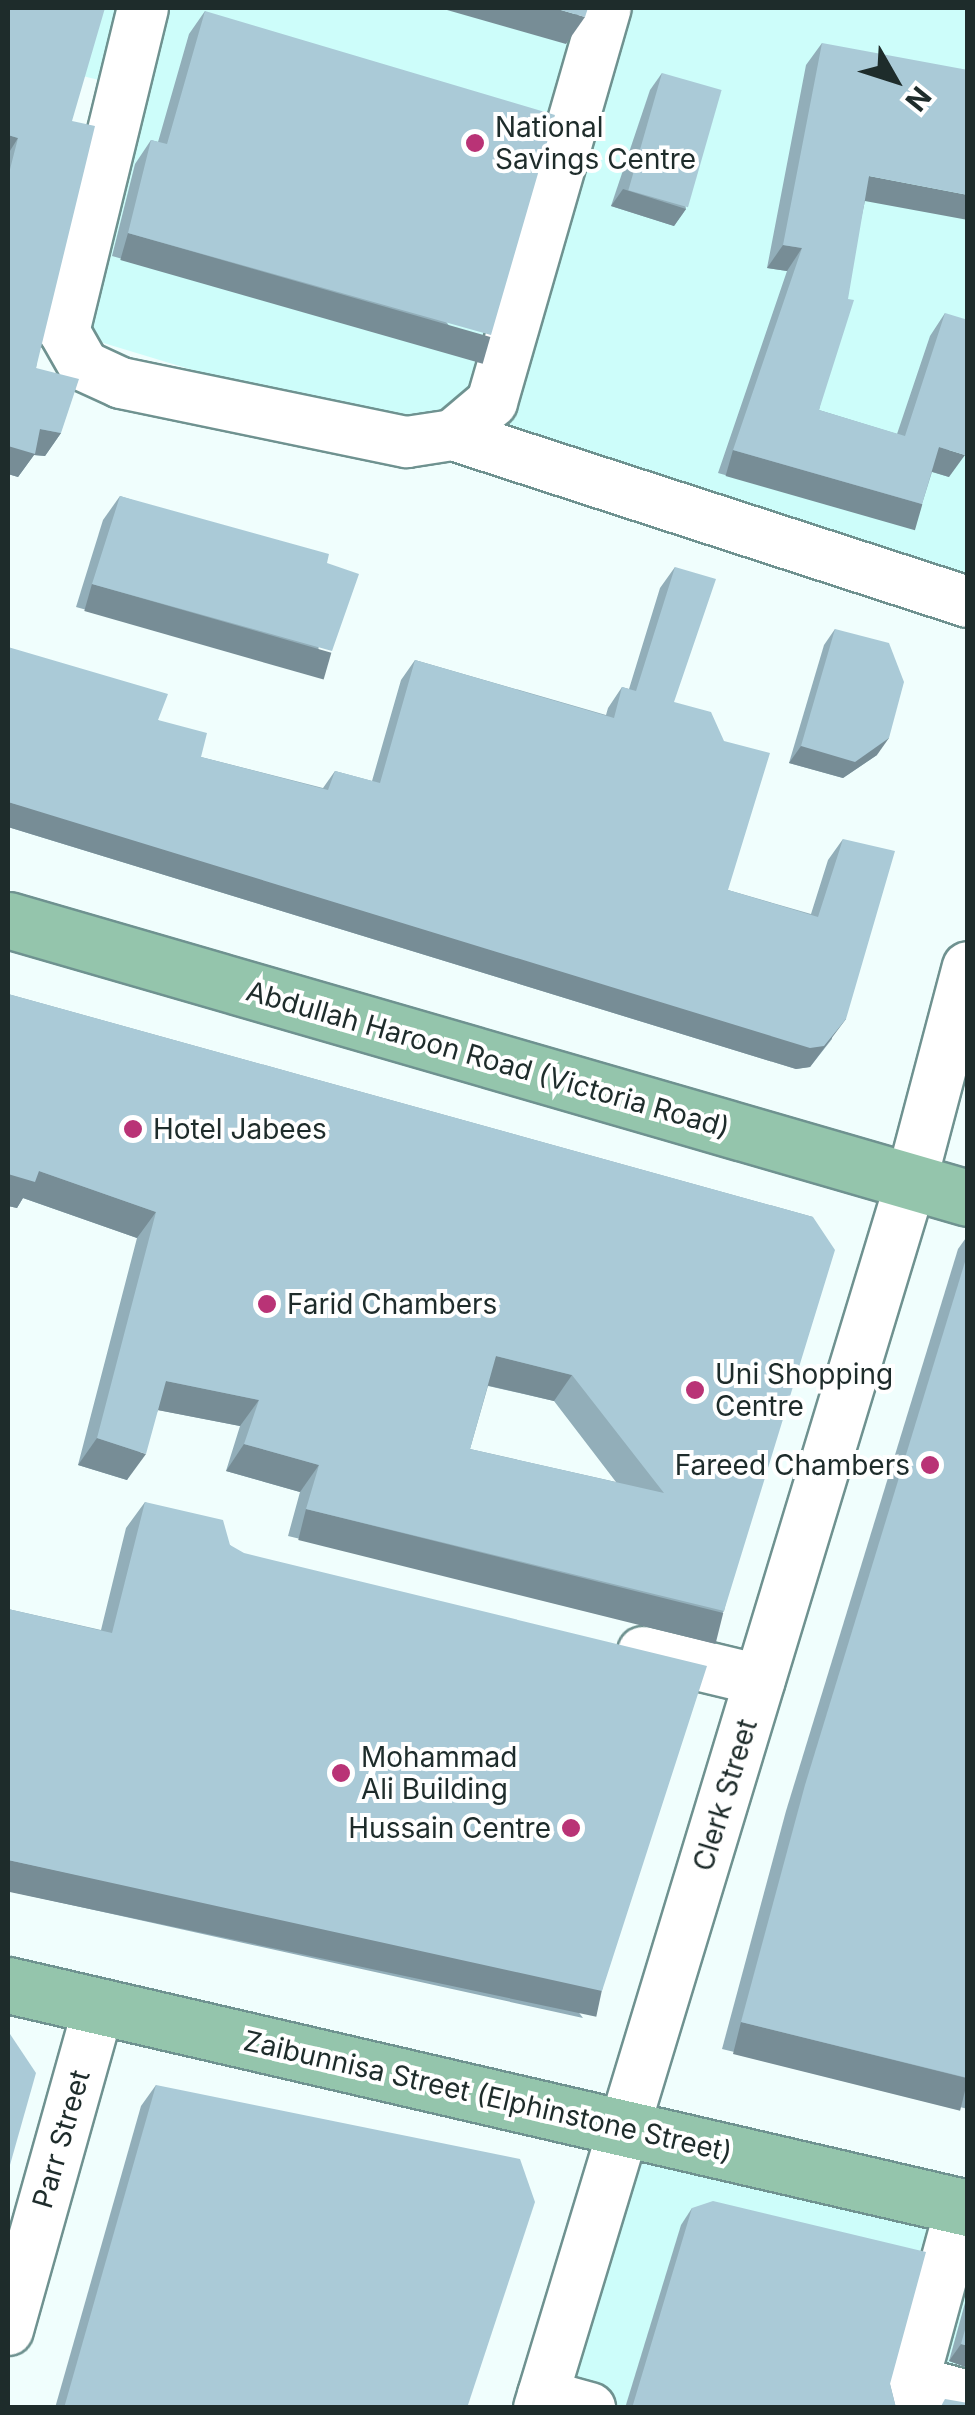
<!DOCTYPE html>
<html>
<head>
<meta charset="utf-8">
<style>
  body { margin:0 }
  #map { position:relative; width:975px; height:2415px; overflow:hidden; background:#f0fefd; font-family:Inter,sans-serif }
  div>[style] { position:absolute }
  .built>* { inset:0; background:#cdfdfa }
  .roads { filter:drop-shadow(2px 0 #6f9290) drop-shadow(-2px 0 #6f9290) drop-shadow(0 2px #6f9290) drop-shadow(0 -2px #6f9290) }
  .minor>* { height:50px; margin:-25px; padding:0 25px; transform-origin:25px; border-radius:25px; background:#fff }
  .major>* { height:55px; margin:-27.5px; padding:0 27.5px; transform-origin:27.5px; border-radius:27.5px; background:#94c5ac }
  .wall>* { inset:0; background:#92aeb9 }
  .shaded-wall>* { inset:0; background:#778d96; transform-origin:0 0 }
  .building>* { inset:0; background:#aacad7; transform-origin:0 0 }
  .dots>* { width:28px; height:28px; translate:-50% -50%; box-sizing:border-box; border:5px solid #fff; border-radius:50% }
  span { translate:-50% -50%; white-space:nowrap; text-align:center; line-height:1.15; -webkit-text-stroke:8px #fff; paint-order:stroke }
  .poi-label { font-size:28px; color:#1e2c2b }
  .left { translate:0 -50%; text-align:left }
  .right { translate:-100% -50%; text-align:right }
  .street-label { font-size:28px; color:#1e2c2b }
  .frame { position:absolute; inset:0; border:10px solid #1e2c2b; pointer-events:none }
  .north { position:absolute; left:845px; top:30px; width:100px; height:100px; -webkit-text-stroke:8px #fff; paint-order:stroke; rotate:129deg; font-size:28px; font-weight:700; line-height:40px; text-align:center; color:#1e2c2b }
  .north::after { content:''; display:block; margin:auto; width:35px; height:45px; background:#1e2c2b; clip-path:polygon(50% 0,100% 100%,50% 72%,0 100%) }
</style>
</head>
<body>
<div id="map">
  <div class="built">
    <div style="clip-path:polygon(8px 8px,967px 8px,967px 605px,64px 331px,124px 86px,8px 58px)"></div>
    <div style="clip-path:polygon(624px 2128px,967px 2232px,967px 2407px,539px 2408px)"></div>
  </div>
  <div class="roads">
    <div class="minor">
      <div style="left:143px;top:8px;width:333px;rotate:103.7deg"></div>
      <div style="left:64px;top:331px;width:40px;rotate:60.3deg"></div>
      <div style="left:84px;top:366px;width:41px;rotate:24.7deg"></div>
      <div style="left:121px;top:383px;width:292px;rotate:11.7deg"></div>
      <div style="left:407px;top:442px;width:47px;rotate:-8.7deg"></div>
      <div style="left:453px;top:435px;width:541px;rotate:17.97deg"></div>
      <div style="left:453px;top:435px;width:51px;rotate:-40.2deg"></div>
      <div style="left:492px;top:402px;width:410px;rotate:-73.9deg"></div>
      <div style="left:643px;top:1652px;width:120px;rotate:13.5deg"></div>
      <div style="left:8px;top:2330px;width:337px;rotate:-74.3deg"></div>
      <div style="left:913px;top:2381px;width:57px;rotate:15.3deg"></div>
      <div style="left:543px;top:2395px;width:49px;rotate:15.5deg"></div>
      <div style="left:539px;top:2408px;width:1281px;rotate:-73.12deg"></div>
      <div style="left:911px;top:1182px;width:222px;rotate:-75.2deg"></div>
      <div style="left:906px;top:2408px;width:208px;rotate:-74.7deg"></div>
    </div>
    <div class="major">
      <div style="left:8px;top:920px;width:999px;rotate:16.15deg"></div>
      <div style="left:8px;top:1985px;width:986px;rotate:13.08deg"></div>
    </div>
  </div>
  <div class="wall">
    <div style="clip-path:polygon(8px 8px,72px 121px,36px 368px,61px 433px,45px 456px,34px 455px,18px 477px,8px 474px)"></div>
    <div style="clip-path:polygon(205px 11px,475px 359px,112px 256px,135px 164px,151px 140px,158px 142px,189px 34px)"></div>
    <div style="clip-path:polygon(822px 43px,865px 201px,819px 410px,897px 434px,930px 336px,945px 313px,949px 477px,932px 472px,922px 504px,907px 526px,718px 473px,787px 271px,767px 268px,806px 65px)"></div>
    <div style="clip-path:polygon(662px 73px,686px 209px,674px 226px,611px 206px,650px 90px)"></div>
    <div style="clip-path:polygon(120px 496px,327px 563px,316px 674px,76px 607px,103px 520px)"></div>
    <div style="clip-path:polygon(675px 567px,674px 702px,728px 890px,811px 914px,828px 860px,843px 839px,832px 1039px,810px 1067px,796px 1069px,8px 827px,8px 647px,158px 720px,201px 757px,323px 788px,335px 771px,372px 781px,401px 680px,415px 660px,606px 715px,608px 708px,622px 687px,629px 689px,660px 588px)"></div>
    <div style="clip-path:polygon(835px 629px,877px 755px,843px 778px,789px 763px,824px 645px)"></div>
    <div style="clip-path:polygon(evenodd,8px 994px,813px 1217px,724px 1611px,706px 1637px,288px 1536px,300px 1492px,226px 1471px,240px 1426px,158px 1410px,127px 1480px,78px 1465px,137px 1238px,23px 1198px,17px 1208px,8px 1206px,8px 994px,488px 1386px,554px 1401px,616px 1482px,470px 1449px,488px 1386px)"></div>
    <div style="clip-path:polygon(968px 1235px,968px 2109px,722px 2049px,786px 1811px,958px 1249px)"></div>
    <div style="clip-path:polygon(145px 1502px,230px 1545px,583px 2018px,8px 1891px,8px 1609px,101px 1630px,126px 1528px)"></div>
    <div style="clip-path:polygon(156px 2085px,467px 2408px,55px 2408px,141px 2106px)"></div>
    <div style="clip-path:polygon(692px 2208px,890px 2384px,896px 2408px,625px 2408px,681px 2225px)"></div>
    <div style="clip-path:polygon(968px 2292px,968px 2368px,949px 2361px)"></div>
  </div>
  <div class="shaded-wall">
    <div style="clip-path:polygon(440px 8px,554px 8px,585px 17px,566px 44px)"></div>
    <div style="clip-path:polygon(8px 135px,18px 138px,8px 154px)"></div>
    <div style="clip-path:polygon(869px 176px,968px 195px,968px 220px,854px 199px)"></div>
    <div style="clip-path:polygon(623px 189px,686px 209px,674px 226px,611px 206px)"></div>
    <div style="left:128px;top:233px;width:377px;height:28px;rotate:16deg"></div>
    <div style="clip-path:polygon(783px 245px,802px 248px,787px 271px,767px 268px)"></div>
    <div style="clip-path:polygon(40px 429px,61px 433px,45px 456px,34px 455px,18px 477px,8px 474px,8px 446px)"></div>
    <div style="clip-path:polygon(939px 447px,965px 455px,949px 477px,923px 469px)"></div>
    <div style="left:733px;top:450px;width:197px;height:27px;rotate:16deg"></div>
    <div style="left:92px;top:584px;width:249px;height:28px;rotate:16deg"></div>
    <div style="clip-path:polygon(889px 738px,877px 755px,843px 778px,789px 763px,801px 746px)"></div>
    <div style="clip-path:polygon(8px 802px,846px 1019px,810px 1067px,796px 1069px,8px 827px)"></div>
    <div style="clip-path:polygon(39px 1171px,156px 1212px,137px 1238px,23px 1198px,17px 1208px,8px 1206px,8px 1174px)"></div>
    <div style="clip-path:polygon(496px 1356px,572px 1375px,554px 1401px,477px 1383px)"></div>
    <div style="clip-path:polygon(166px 1381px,259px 1400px,240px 1426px,147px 1408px)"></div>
    <div style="clip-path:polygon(97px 1438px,146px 1454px,127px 1480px,78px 1465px)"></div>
    <div style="clip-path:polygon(244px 1444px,319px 1465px,300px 1492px,226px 1471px)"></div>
    <div style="left:306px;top:1509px;width:430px;height:32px;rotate:14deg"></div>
    <div style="left:8px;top:1860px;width:608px;height:31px;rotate:12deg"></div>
    <div style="left:741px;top:2022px;width:234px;height:33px;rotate:14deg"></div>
    <div style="clip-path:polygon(961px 2344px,968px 2346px,968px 2368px,949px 2361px)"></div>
  </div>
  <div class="building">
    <div style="clip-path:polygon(8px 8px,105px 8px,72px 121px,95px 126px,36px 368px,79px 379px,61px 433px,40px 429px,35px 454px,8px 446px,8px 177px,18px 138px,8px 135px)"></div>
    <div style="clip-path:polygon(554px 8px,588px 8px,585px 17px)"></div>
    <div style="clip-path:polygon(205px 11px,555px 115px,491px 335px,128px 233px,151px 140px,167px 144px)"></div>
    <div style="clip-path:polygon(822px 43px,968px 70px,968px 195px,869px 176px,848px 299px,854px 300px,819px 410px,905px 436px,945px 313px,968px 320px,968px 445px,965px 455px,939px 447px,922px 504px,733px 450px,802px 248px,783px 245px)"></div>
    <div style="left:662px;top:73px;width:62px;height:122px;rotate:16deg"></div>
    <div style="clip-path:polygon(120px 496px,329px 554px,327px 563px,359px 574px,332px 651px,92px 584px)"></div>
    <div style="clip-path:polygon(675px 567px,716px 579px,674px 702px,711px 712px,724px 741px,770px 753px,728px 890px,818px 917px,843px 839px,895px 851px,846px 1019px,824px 1046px,810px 1048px,8px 802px,8px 647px,168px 694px,158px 720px,207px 733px,201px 757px,328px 790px,335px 771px,380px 783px,415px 660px,614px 718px,622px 687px,636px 691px)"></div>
    <div style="clip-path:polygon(835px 629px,889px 643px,904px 682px,889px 738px,855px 762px,801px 746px)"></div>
    <div style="clip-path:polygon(evenodd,8px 994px,813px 1217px,835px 1250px,724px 1611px,306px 1509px,319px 1465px,244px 1444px,259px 1400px,166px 1381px,146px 1454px,97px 1438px,156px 1212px,39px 1171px,35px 1182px,8px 1174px,8px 994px,496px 1356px,572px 1375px,664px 1493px,470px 1449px,496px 1356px)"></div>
    <div style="clip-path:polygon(968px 1252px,968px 2078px,741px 2022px,805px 1785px)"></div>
    <div style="clip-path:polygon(145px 1502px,223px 1520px,230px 1545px,244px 1553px,707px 1666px,602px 1991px,8px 1860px,8px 1609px,112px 1633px)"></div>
    <div style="clip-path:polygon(8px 2031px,36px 2073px,8px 2172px)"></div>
    <div style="clip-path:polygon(156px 2085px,520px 2159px,535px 2202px,467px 2408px,64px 2408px)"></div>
    <div style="clip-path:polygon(713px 2201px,926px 2252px,890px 2384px,896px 2408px,632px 2408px,692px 2208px)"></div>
    <div style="clip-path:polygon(968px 2319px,968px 2346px,961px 2344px)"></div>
    <div style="clip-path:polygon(945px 2399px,968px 2403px,968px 2408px,940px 2408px)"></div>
  </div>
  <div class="dots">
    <div style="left:475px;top:143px;background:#b93376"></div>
    <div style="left:133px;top:1129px;background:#b93376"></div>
    <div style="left:267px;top:1304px;background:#b93376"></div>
    <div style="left:695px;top:1390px;background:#b93376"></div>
    <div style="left:930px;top:1465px;background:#b93376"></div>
    <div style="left:341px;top:1773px;background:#b93376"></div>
    <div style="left:571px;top:1828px;background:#b93376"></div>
  </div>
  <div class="poi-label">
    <span class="left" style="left:495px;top:143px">National<br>Savings Centre</span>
    <span class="left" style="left:153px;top:1129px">Hotel Jabees</span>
    <span class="left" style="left:287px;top:1304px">Farid Chambers</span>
    <span class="left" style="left:715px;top:1390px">Uni Shopping<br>Centre</span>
    <span class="right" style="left:910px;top:1465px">Fareed Chambers</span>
    <span class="left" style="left:361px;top:1773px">Mohammad<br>Ali Building</span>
    <span class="right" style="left:551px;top:1828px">Hussain Centre</span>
  </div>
  <div class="street-label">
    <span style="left:488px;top:1059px;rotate:16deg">Abdullah Haroon Road (Victoria Road)</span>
    <span style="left:725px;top:1795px;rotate:-73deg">Clerk Street</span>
    <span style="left:488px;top:2096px;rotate:13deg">Zaibunnisa Street (Elphinstone Street)</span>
    <span style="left:61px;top:2139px;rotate:-74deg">Parr Street</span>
  </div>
  <div class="frame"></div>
  <div class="north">N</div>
</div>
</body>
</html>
